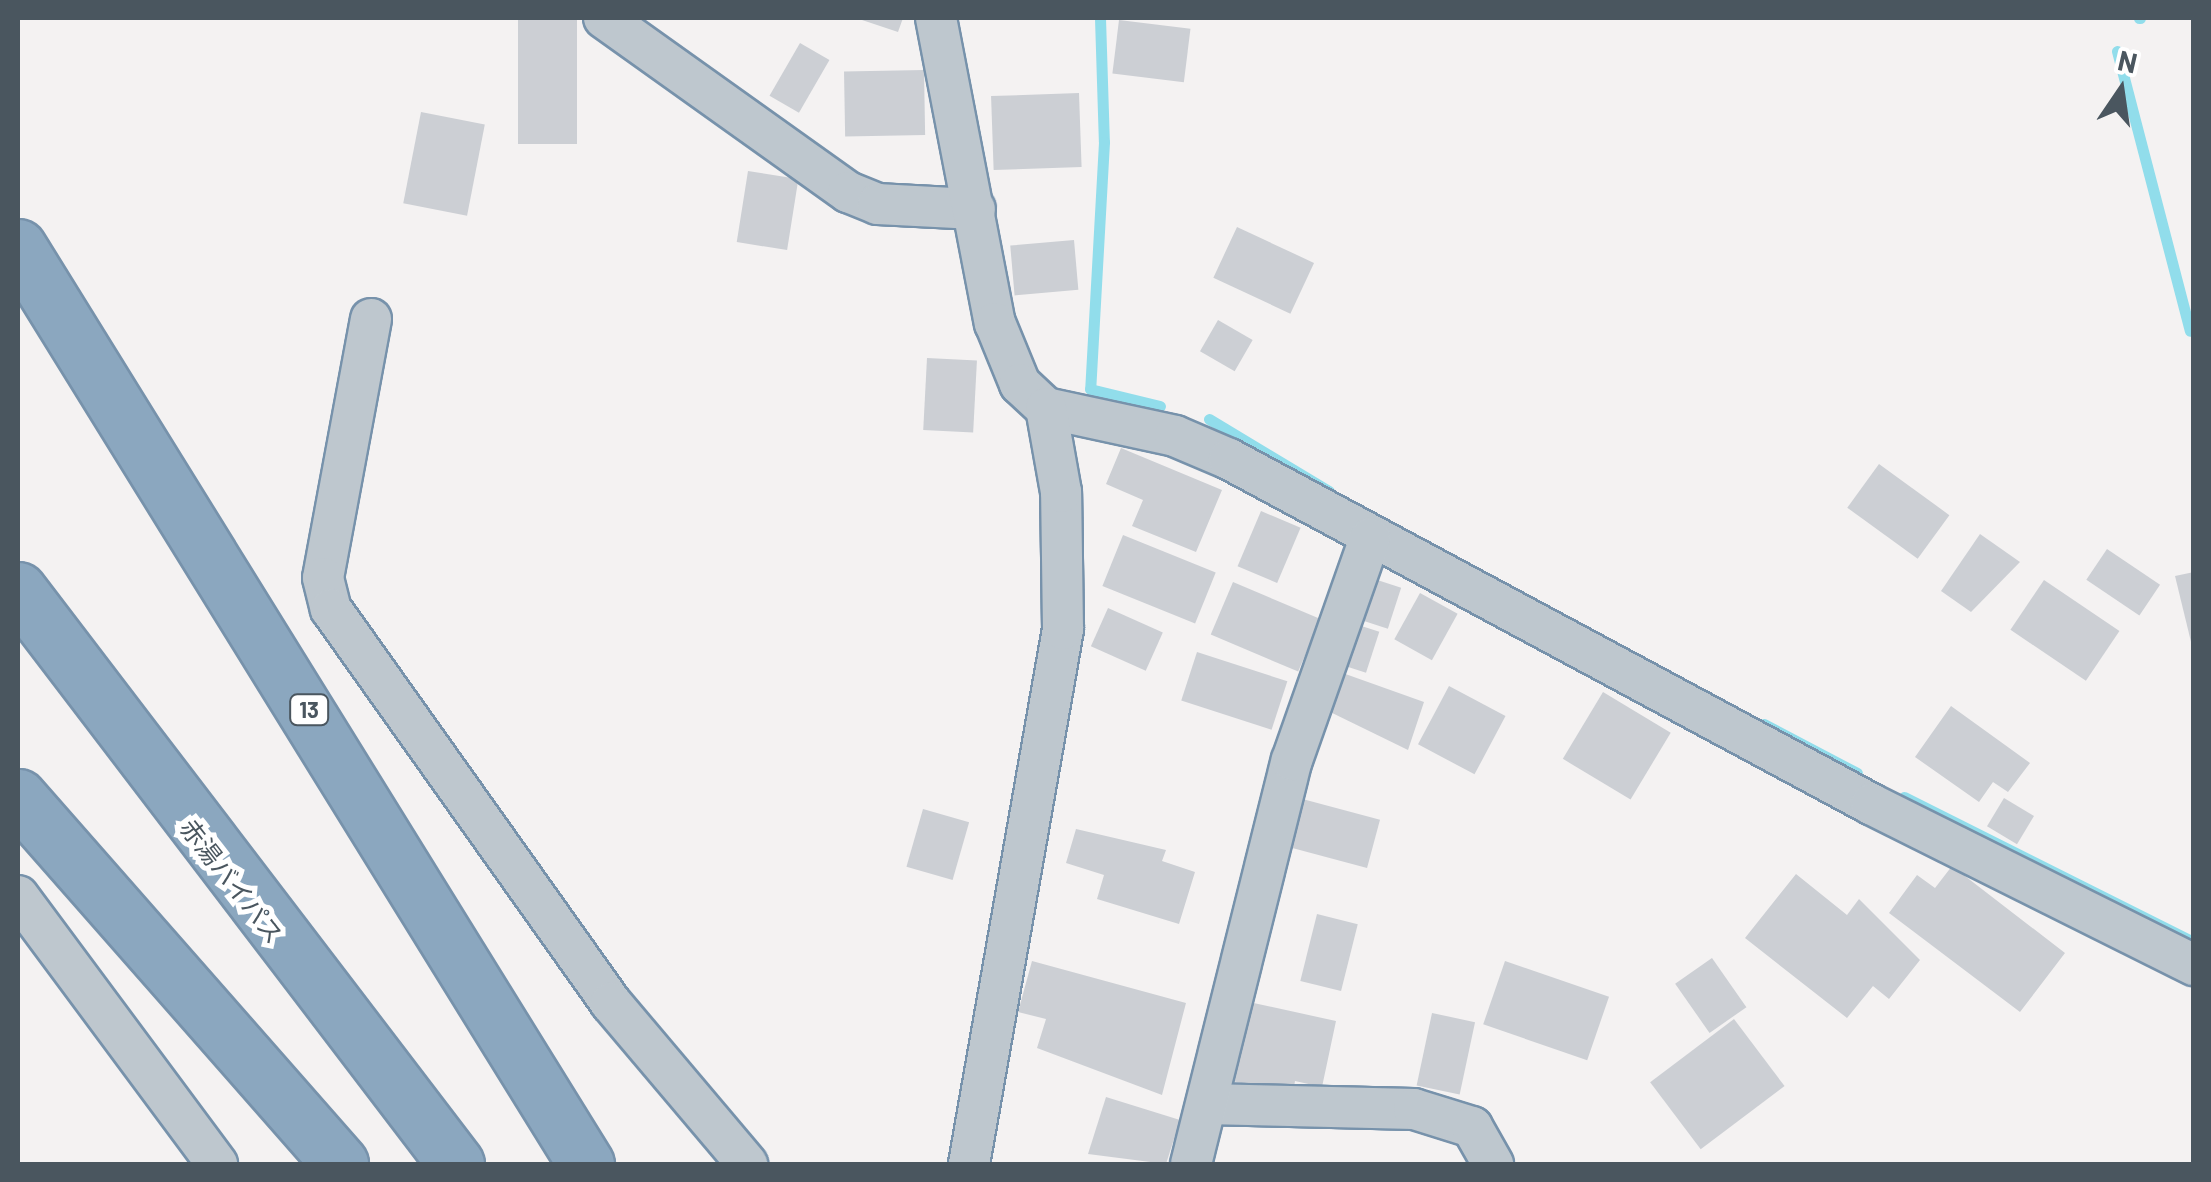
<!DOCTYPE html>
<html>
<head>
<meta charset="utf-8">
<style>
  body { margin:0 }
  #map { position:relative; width:2211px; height:1182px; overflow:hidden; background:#f4f2f2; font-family:Barlow,"Noto Sans JP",sans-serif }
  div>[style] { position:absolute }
  .stream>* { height:11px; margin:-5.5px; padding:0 5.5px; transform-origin:5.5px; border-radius:5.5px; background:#91ddeb }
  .building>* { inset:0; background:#cccfd4; transform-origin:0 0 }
  .roads { filter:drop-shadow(2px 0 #7792ab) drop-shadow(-2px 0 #7792ab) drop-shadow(0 2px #7792ab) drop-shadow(0 -2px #7792ab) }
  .minor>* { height:40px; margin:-20px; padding:0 20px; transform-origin:20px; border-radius:20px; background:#bec7ce }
  .highway>* { height:55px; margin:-27.5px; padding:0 27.5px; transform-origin:27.5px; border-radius:27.5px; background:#8ba7bf }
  span { translate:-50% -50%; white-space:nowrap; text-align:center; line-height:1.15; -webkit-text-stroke:10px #fff; paint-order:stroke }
  .shield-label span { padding:2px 8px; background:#fff; border:2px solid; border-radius:8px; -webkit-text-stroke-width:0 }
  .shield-label { font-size:22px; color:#4a565f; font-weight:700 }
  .street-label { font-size:25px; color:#4a565f }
  .frame { position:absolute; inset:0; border:20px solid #4a565f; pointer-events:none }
  .north { position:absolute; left:2071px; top:40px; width:100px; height:100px; -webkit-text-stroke:8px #fff; paint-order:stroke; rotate:13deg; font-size:28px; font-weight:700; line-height:40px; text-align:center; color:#4a565f }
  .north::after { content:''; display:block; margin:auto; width:35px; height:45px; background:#4a565f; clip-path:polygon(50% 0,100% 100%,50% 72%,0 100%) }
</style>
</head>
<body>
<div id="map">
  <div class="stream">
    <div style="left:1100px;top:18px;width:124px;rotate:88.2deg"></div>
    <div style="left:1104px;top:142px;width:247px;rotate:93.2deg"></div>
    <div style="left:1090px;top:389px;width:72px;rotate:13.7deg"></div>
    <div style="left:2139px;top:18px;width:1px"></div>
    <div style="left:2117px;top:51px;width:289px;rotate:75.4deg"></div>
    <div style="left:1209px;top:419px;width:140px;rotate:31deg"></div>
    <div style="left:1764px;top:724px;width:105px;rotate:27.8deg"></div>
    <div style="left:1904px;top:797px;width:324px;rotate:26.6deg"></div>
  </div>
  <div class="building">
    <div style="left:518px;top:18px;width:59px;height:126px"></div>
    <div style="clip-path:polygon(856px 18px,903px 18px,898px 32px)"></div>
    <div style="left:1119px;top:20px;width:72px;height:54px;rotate:7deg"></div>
    <div style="left:800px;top:43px;width:34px;height:61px;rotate:30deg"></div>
    <div style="left:924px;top:70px;width:65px;height:80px;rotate:89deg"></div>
    <div style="left:1079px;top:93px;width:74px;height:88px;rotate:88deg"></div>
    <div style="left:421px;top:112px;width:65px;height:93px;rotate:11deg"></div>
    <div style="left:748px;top:171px;width:51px;height:72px;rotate:9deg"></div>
    <div style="left:1237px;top:227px;width:85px;height:56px;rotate:25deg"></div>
    <div style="left:1074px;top:240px;width:50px;height:64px;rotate:85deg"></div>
    <div style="left:1218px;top:320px;width:40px;height:36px;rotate:30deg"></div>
    <div style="left:927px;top:358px;width:50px;height:72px;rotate:3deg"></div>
    <div style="clip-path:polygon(1121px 448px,1222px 490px,1196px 552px,1132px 526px,1143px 500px,1106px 484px)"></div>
    <div style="left:1879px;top:464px;width:87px;height:54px;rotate:36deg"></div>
    <div style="left:1261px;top:511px;width:43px;height:60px;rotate:23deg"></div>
    <div style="clip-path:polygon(1980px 534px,2020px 562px,1971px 612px,1941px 591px)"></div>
    <div style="left:1123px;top:535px;width:100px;height:55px;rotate:22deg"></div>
    <div style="left:2107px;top:549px;width:64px;height:37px;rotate:34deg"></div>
    <div style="clip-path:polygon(2194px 572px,2194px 646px,2192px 646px,2175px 576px)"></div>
    <div style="left:1365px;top:576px;width:38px;height:43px;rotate:18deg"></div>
    <div style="left:2044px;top:580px;width:91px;height:60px;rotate:34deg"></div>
    <div style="left:1233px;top:582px;width:95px;height:57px;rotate:23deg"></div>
    <div style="left:1420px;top:593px;width:43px;height:53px;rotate:29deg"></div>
    <div style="left:1108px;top:608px;width:60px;height:42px;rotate:24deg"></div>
    <div style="left:1346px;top:621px;width:35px;height:43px;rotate:18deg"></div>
    <div style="left:1197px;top:652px;width:95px;height:51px;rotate:18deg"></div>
    <div style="clip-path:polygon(1337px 671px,1424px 702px,1408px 750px,1324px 709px)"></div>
    <div style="left:1449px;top:686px;width:64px;height:66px;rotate:28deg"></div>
    <div style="left:1603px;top:692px;width:79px;height:78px;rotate:31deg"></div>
    <div style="clip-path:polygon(1951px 706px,2030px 763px,2008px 792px,1993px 782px,1979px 802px,1915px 757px)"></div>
    <div style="left:1295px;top:797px;width:88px;height:50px;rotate:15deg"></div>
    <div style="left:2004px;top:798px;width:35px;height:33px;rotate:31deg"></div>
    <div style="left:923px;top:809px;width:48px;height:60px;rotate:16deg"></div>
    <div style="clip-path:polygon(1076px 829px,1166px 850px,1162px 861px,1195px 872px,1179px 924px,1097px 899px,1104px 875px,1066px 863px)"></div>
    <div style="clip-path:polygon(1952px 866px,2065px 953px,2020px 1012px,1889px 913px,1917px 875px,1935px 888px)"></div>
    <div style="clip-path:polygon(1796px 874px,1847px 915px,1859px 899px,1920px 960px,1889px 999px,1873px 986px,1847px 1018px,1745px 938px)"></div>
    <div style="left:1317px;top:914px;width:42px;height:69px;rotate:14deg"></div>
    <div style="left:1712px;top:958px;width:60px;height:45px;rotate:55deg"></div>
    <div style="clip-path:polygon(1032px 961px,1186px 1003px,1162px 1095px,1037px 1048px,1046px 1019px,1018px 1012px)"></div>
    <div style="left:1505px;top:961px;width:110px;height:67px;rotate:19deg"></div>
    <div style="clip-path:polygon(1249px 1002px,1336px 1021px,1322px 1087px,1295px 1081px,1293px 1094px,1232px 1081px)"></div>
    <div style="left:1432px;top:1013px;width:44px;height:74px;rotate:12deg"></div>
    <div style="left:1734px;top:1019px;width:84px;height:105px;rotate:53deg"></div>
    <div style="clip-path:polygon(1106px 1097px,1180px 1120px,1166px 1164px,1088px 1154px)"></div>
  </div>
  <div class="roads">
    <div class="minor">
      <div style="left:604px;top:18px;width:300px;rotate:35.5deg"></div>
      <div style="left:848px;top:192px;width:32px;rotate:22deg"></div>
      <div style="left:878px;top:204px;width:97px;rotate:3deg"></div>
      <div style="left:936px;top:18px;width:311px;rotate:79.1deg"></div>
      <div style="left:995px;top:323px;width:66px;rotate:67.7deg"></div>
      <div style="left:1020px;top:384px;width:35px;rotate:43deg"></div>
      <div style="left:1046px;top:408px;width:132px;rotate:12.2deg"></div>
      <div style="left:1175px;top:436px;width:59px;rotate:23.1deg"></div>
      <div style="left:1229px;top:459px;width:729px;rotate:28.25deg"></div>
      <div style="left:1871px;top:804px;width:361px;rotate:26.5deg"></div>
      <div style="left:371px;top:319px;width:263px;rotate:100.5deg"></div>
      <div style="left:323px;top:578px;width:32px;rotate:76deg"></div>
      <div style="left:331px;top:609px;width:483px;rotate:54.6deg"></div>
      <div style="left:611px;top:1003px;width:211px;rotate:49.8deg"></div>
      <div style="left:18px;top:896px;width:334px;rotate:53.4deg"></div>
      <div style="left:1207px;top:1104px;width:207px;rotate:1.4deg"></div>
      <div style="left:1414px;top:1109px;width:61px;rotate:17.2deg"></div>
      <div style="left:1472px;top:1127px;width:43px;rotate:60.4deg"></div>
      <div style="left:969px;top:1164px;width:543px;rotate:-80.03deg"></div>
      <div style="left:1063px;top:629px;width:137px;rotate:-90.8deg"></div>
      <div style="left:1061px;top:492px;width:85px;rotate:-100.1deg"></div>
      <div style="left:1191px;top:1164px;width:416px;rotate:-76deg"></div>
      <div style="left:1292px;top:760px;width:235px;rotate:-70.6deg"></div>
    </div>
    <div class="highway">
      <div style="left:18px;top:247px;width:1079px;rotate:58.23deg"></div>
      <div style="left:18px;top:590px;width:722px;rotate:52.65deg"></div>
      <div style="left:18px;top:797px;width:488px;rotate:48.7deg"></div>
    </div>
  </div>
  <div class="shield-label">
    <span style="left:309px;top:710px">13</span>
  </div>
  <div class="street-label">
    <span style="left:232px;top:881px;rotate:52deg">赤湯バイパス</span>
  </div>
  <div class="frame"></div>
  <div class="north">N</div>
</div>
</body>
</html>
